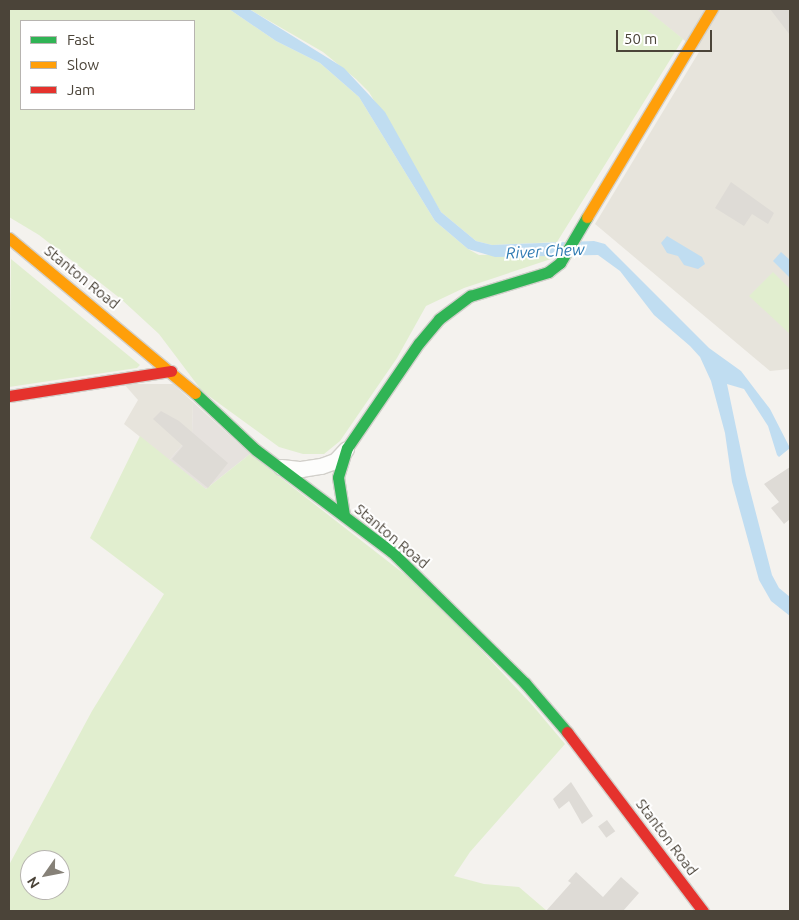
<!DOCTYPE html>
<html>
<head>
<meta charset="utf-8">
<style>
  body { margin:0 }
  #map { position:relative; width:799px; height:920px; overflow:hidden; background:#f4f2ee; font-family:Ubuntu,sans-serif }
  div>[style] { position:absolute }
  .residential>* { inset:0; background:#e7e4dc }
  .industrial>* { inset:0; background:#e6e2de }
  .green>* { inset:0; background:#e1eecf }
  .water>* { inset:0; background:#c0ddf1 }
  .building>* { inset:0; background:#dedbd6; transform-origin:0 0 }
  .roads { filter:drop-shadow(1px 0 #d2d0cb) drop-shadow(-1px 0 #d2d0cb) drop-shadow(0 1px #d2d0cb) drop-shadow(0 -1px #d2d0cb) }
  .street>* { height:15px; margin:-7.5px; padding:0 7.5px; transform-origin:7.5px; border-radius:7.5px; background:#fdfdfc }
  .fast>* { height:11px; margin:-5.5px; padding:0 5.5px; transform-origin:5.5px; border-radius:5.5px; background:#30b455 }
  .slow>* { height:11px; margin:-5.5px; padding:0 5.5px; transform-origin:5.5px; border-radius:5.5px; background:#ff9f0a }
  .jam>* { height:11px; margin:-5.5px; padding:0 5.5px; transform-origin:5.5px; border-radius:5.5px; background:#e5322d }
  span { translate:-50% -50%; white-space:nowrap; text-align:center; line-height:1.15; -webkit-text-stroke:4px #fff; paint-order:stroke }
  .street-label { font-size:15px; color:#4b4439 }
  .water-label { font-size:16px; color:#2e7ab2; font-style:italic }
  .frame { position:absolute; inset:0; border:10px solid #4b4439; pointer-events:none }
  .legend { position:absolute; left:20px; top:20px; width:175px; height:90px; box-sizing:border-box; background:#fff; border:1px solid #b7b4b0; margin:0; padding:6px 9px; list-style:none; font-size:15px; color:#4b4439 }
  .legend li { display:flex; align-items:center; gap:10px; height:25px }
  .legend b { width:25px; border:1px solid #b7b4b0 }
  .north { position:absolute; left:20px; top:850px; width:50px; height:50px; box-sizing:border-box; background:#fff; border:1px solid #b7b4b0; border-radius:50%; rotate:237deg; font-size:14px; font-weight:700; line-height:20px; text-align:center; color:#4b4439 }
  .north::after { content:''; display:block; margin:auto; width:18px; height:22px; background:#868178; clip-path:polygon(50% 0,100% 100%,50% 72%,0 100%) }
  .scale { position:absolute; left:616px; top:30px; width:96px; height:22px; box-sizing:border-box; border:2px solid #4b4439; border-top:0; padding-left:6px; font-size:15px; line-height:18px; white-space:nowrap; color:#4b4439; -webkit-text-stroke:4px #fff; paint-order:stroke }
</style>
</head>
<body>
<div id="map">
  <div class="residential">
    <div style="clip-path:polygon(645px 9px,790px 9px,790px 369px,770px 371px,595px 224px,699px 52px)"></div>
    <div style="clip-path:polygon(124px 384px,173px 384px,193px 402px,192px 434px,169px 460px,124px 424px,138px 400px)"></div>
  </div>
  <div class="industrial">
    <div style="clip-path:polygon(193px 402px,250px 454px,206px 489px,169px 460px,192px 434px)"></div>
  </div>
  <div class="green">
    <div style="clip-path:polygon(evenodd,9px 9px,229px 9px,276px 41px,320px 63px,359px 97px,435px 221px,468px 249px,479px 255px,550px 254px,554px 258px,464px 288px,426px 306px,397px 358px,340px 441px,324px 454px,303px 454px,279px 447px,202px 391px,159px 334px,121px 299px,39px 235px,9px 217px,9px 9px,21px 21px,194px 21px,194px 109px,21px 109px,21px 21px)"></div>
    <div style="clip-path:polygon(249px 9px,646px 9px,683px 39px,557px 242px,492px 245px,476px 241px,441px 212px,369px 92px,356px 79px,323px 52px)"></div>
    <div style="clip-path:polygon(11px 259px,140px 365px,137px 368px,9px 387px)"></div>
    <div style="clip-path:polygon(773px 272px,790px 289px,790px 334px,749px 296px)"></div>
    <div style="clip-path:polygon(evenodd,140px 436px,206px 489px,250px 454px,426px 591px,533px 706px,565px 744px,470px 852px,454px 876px,484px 884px,519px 887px,547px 911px,9px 911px,9px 865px,92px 711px,164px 594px,90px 538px,140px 436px,30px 860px,60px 860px,60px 890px,30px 890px,30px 860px)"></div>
  </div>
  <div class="water">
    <div style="clip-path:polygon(229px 9px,249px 9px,344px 68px,385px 112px,441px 212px,476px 241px,492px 245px,594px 241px,605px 244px,709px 348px,741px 371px,770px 409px,790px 448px,779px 457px,777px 455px,768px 426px,744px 389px,727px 384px,746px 475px,772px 575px,779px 588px,790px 597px,790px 616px,771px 601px,759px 580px,732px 482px,725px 433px,711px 381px,700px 357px,690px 346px,654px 315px,620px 271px,598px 255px,495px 257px,468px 249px,435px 221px,359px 97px,320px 63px,276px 41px)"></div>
    <div style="clip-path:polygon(667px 236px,702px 257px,705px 264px,698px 269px,684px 265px,678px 256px,667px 253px,661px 243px)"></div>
    <div style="clip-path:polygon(781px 252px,790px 260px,790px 278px,773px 261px)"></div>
  </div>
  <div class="building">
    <div style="clip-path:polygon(770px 9px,790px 9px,790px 35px)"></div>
    <div style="clip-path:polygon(731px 182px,774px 213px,768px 224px,752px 214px,744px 226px,715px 208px)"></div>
    <div style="clip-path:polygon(161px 411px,179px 421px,228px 463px,208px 488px,172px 459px,183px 446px,153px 419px)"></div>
    <div style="clip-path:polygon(790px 467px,790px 519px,784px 524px,771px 508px,779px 502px,764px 484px)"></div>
    <div style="clip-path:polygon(571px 782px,593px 816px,582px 824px,569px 801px,559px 809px,553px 799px)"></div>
    <div style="left:607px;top:820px;width:14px;height:11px;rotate:54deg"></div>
    <div style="clip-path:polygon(576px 872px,603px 897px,621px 877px,639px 893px,623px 911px,546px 911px,571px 883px,568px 881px)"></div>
  </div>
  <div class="roads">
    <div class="street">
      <div style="left:281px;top:467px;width:20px;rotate:6deg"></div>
      <div style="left:301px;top:469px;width:20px;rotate:-9deg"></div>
      <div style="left:321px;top:466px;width:15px;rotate:-20deg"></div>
      <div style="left:335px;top:461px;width:16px;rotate:-47deg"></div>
    </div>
    <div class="fast">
      <div style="left:195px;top:393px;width:83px;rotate:43.1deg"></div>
      <div style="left:256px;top:450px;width:170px;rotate:36.9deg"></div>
      <div style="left:392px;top:552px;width:187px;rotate:44.6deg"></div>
      <div style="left:525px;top:683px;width:65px;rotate:49.4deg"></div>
      <div style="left:344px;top:515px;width:38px;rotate:-99deg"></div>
      <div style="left:338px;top:477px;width:30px;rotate:-73deg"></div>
      <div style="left:347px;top:448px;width:127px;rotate:-55.6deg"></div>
      <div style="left:419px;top:343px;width:31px;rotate:-50deg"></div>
      <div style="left:439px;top:319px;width:39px;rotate:-37deg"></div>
      <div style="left:470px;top:296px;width:82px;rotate:-17.1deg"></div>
      <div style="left:548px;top:272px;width:15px;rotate:-37deg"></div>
      <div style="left:560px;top:263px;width:53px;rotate:-59.6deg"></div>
    </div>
    <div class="slow">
      <div style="left:587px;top:217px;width:243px;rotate:-59deg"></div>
      <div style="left:9px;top:238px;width:242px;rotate:39.8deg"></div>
    </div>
    <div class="jam">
      <div style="left:9px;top:396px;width:164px;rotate:-8.8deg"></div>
      <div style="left:567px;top:732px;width:225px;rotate:52.8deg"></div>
    </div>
  </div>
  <div class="street-label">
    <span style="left:82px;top:277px;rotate:39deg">Stanton Road</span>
    <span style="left:392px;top:536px;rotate:40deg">Stanton Road</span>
    <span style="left:667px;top:837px;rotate:53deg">Stanton Road</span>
  </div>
  <div class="water-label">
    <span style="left:545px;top:251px;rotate:-3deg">River Chew</span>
  </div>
  <div class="frame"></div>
  <ul class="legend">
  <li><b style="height:6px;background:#30b455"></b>Fast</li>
  <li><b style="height:6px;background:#ff9f0a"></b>Slow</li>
  <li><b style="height:6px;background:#e5322d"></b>Jam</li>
  </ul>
  <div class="north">N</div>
  <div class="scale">50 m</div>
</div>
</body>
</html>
